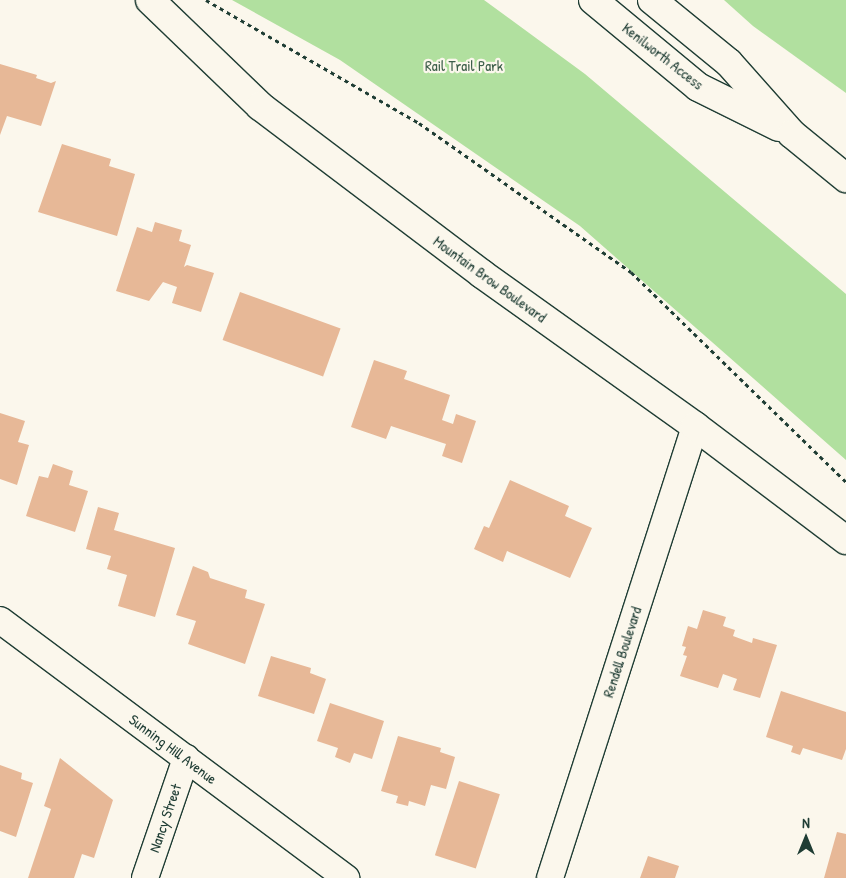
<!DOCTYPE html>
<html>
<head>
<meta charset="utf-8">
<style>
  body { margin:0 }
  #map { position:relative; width:846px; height:878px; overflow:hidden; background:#fbf7ec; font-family:"Patrick Hand",sans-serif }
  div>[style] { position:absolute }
  .green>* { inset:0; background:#b1e09f }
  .building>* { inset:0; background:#e7b897; transform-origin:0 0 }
  .path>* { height:3px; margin-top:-1.5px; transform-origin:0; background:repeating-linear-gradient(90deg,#1f3d34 0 4px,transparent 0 8px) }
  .roads { filter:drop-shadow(1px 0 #1f3d34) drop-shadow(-1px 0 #1f3d34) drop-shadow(0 1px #1f3d34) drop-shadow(0 -1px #1f3d34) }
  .minor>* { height:26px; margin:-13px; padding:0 13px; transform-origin:13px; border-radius:13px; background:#fbf7ec }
  .secondary>* { height:28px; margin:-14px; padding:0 14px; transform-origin:14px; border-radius:14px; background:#fbf7ec }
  span { translate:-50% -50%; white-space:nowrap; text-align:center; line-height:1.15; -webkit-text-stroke:4.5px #fbf7ec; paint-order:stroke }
  .street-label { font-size:15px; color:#1f3d34 }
  .park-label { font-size:15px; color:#3c5e49 }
  .north { position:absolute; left:781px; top:813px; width:50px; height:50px; -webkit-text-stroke:4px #fbf7ec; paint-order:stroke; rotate:0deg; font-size:14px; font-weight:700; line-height:20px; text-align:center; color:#1f3d34 }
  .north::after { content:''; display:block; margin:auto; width:18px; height:22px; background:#1f3d34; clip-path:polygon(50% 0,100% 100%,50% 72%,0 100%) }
</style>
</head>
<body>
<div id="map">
  <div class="green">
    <div style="clip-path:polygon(232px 0,484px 0,585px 74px,846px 294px,846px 460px,580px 226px,340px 60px)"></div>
    <div style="clip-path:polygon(724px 0,846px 0,846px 93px,753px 26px)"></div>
  </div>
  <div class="building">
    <div style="clip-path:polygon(0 64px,37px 75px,36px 78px,51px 83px,56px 81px,41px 126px,7px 116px,0 135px)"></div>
    <div style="clip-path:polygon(62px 144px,111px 159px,109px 166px,135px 174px,117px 236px,38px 212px)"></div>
    <div style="clip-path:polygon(155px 222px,182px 230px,179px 241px,191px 245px,184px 267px,187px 265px,214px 273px,201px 312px,172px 303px,177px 287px,163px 282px,149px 301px,116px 291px,137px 227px,152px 232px)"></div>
    <div style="left:240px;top:292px;width:107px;height:51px;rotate:20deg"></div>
    <div style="clip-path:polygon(374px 360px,407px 371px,404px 379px,450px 395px,442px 420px,453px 424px,456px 414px,476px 421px,462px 463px,442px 456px,446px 444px,391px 426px,386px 439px,351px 427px)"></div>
    <div style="clip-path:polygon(0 413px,25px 421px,18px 442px,29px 445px,17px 485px,0 479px)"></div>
    <div style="clip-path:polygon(53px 464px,73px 471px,69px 485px,88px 491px,75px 532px,26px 516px,39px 476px,48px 478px)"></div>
    <div style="clip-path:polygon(510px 480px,569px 506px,565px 516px,592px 528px,570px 578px,507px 551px,503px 562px,474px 549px,484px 526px,489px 528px)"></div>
    <div style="clip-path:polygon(98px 507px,119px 513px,114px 530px,175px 548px,155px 617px,118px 606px,127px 575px,107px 569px,111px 556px,86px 549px)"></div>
    <div style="clip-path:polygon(193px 566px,208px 572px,210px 578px,247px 590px,245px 598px,265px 604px,245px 664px,188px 644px,196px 621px,176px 615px)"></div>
    <div style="clip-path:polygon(703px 610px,726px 617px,723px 626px,735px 630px,733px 636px,752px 643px,753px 638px,777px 645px,760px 698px,733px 690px,737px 679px,723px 674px,718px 688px,680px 676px,687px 656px,683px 655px,686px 647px,682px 646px,688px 626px,697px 629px)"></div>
    <div style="clip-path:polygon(271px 656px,311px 668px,310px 673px,326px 679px,314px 714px,258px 696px)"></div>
    <div style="clip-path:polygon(781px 691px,846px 712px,846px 749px,842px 760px,803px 748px,800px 755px,791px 752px,793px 746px,766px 737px)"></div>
    <div style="clip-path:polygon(330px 703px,384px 721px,372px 759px,354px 753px,350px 763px,335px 757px,338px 748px,317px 741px)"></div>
    <div style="clip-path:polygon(398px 736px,441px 748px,440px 752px,455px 757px,446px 789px,431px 785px,425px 806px,409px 801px,408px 806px,396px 803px,398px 796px,381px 791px)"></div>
    <div style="clip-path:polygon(60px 758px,113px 800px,94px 858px,82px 854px,74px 878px,28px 878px,51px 809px,44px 806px)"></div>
    <div style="clip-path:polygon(0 765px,22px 773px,21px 779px,33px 783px,16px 837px,0 831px)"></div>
    <div style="left:459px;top:781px;width:43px;height:78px;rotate:18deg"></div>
    <div style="clip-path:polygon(837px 832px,846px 834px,846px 878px,824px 878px)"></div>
    <div style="clip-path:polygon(648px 856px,679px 866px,675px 878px,640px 878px)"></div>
  </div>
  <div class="path">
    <div style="left:206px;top:0;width:246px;rotate:30deg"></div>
    <div style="left:419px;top:123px;width:259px;rotate:35.1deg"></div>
    <div style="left:631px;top:272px;width:301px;rotate:44.3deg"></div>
  </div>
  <div class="roads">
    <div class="minor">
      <div style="left:0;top:620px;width:432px;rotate:36.7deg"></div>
      <div style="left:145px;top:878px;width:127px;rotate:-71.1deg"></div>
      <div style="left:550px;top:878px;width:475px;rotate:-72.2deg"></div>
    </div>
    <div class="secondary">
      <div style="left:150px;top:0;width:153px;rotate:43.9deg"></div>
      <div style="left:260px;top:106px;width:278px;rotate:37.1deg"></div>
      <div style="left:482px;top:274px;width:262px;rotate:35.5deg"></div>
      <div style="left:695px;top:426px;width:189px;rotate:37.1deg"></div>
      <div style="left:593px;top:0;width:136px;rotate:39.6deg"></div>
      <div style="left:698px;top:87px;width:90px;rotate:26.3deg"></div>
      <div style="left:652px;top:0;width:99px;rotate:39.3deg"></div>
      <div style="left:729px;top:63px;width:95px;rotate:48.4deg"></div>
      <div style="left:792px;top:134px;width:70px;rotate:39.2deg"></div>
    </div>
  </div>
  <div class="street-label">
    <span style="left:663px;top:56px;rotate:38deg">Kenilworth Access</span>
    <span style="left:490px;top:279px;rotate:36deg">Mountain Brow Boulevard</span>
    <span style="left:622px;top:652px;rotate:-72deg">Rendell Boulevard</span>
    <span style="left:173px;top:749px;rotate:37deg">Sunning Hill Avenue</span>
    <span style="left:165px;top:818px;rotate:-71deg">Nancy Street</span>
  </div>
  <div class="park-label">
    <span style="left:464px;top:66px">Rail Trail Park</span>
  </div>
  <div class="north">N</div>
</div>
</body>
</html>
